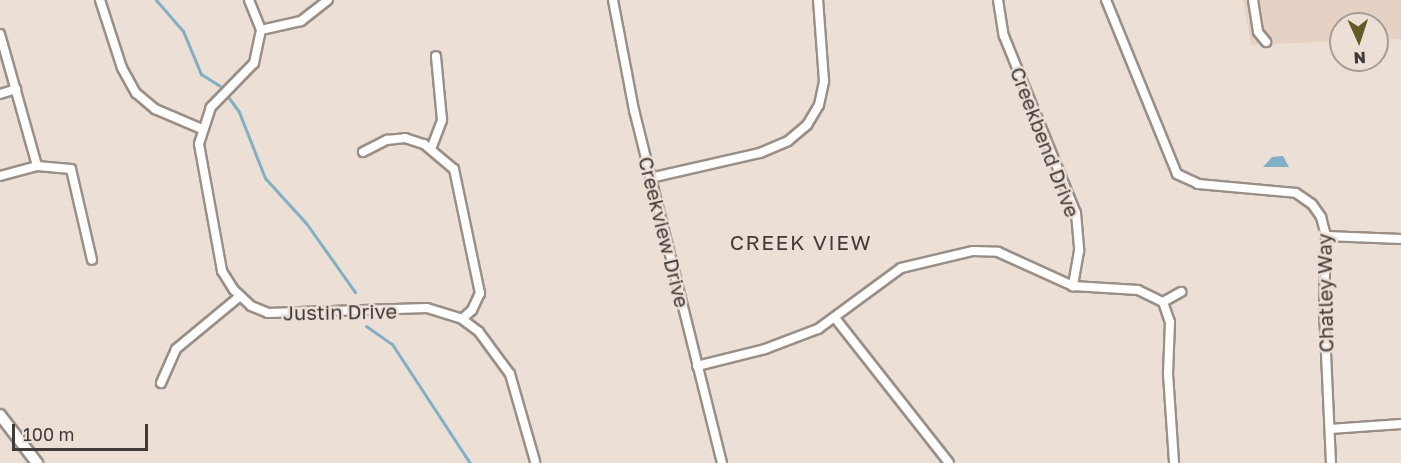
<!DOCTYPE html>
<html>
<head>
<meta charset="utf-8">
<style>
  body { margin:0 }
  #map { position:relative; width:1401px; height:463px; overflow:hidden; background:#ecdfd6; font-family:"Golos Text",sans-serif }
  div>[style] { position:absolute }
  .built>* { inset:0; background:#e5d2c4 }
  .water>* { inset:0; background:#83afc4 }
  .stream>* { height:3px; margin:-1.5px; padding:0 1.5px; transform-origin:1.5px; border-radius:1.5px; background:#83afc4 }
  .roads { filter:drop-shadow(2px 0 #9a8f86) drop-shadow(-2px 0 #9a8f86) drop-shadow(0 2px #9a8f86) drop-shadow(0 -2px #9a8f86) }
  .street>* { height:8px; margin:-4px; padding:0 4px; transform-origin:4px; border-radius:4px; background:#fff }
  .secondary>* { height:10px; margin:-5px; padding:0 5px; transform-origin:5px; border-radius:5px; background:#fff }
  span { translate:-50% -50%; white-space:nowrap; text-align:center; line-height:1.15; -webkit-text-stroke:5px #ecdfd6; paint-order:stroke }
  .street-label { font-size:20px; color:#403b38 }
  .neighbourhood-label { font-size:21px; color:#403b38; letter-spacing:1.5px }
  .north { position:absolute; left:1329px; top:12px; width:60px; height:60px; box-sizing:border-box; background:#ecdfd6; border:2px solid #a79d97; border-radius:50%; rotate:177deg; font-size:16px; font-weight:700; line-height:24px; text-align:center; color:#403b38 }
  .north::after { content:''; display:block; margin:auto; width:21px; height:27px; background:#635925; clip-path:polygon(50% 0,100% 100%,50% 72%,0 100%) }
  .scale { position:absolute; left:12px; top:424px; width:136px; height:27px; box-sizing:border-box; border:3px solid #403b38; border-top:0; padding-left:8px; font-size:18px; line-height:21px; white-space:nowrap; color:#403b38; -webkit-text-stroke:4px #ecdfd6; paint-order:stroke }
</style>
</head>
<body>
<div id="map">
  <div class="built">
    <div style="clip-path:polygon(1243px 0,1401px 0,1401px 39px,1377px 40px,1377px 24px,1341px 24px,1341px 41px,1251px 45px)"></div>
  </div>
  <div class="water">
    <div style="clip-path:polygon(1283px 156px,1289px 167px,1263px 167px,1272px 157px)"></div>
  </div>
  <div class="stream">
    <div style="left:156px;top:0;width:41px;rotate:48.9deg"></div>
    <div style="left:183px;top:31px;width:47px;rotate:67.3deg"></div>
    <div style="left:201px;top:74px;width:22px;rotate:32deg"></div>
    <div style="left:229px;top:98px;width:17px;rotate:54deg"></div>
    <div style="left:239px;top:112px;width:71px;rotate:68.5deg"></div>
    <div style="left:265px;top:178px;width:61px;rotate:47.7deg"></div>
    <div style="left:306px;top:223px;width:85px;rotate:54.6deg"></div>
    <div style="left:366px;top:326px;width:32px;rotate:35deg"></div>
    <div style="left:392px;top:344px;width:142px;rotate:56.8deg"></div>
  </div>
  <div class="roads">
    <div class="street">
      <div style="left:100px;top:0;width:71px;rotate:72.1deg"></div>
      <div style="left:122px;top:68px;width:29px;rotate:61deg"></div>
      <div style="left:136px;top:93px;width:25px;rotate:40deg"></div>
      <div style="left:155px;top:109px;width:51px;rotate:23.1deg"></div>
      <div style="left:249px;top:0;width:32px;rotate:68deg"></div>
      <div style="left:261px;top:30px;width:34px;rotate:102deg"></div>
      <div style="left:254px;top:63px;width:62px;rotate:134.3deg"></div>
      <div style="left:211px;top:107px;width:39px;rotate:108deg"></div>
      <div style="left:199px;top:144px;width:129px;rotate:79.7deg"></div>
      <div style="left:222px;top:271px;width:22px;rotate:58deg"></div>
      <div style="left:234px;top:290px;width:23px;rotate:43deg"></div>
      <div style="left:251px;top:306px;width:18px;rotate:22deg"></div>
      <div style="left:268px;top:313px;width:159px;rotate:-1.8deg"></div>
      <div style="left:427px;top:308px;width:37px;rotate:17deg"></div>
      <div style="left:462px;top:319px;width:21px;rotate:37deg"></div>
      <div style="left:479px;top:332px;width:52px;rotate:53.6deg"></div>
      <div style="left:510px;top:374px;width:91px;rotate:74deg"></div>
      <div style="left:613px;top:0;width:112px;rotate:79.2deg"></div>
      <div style="left:634px;top:110px;width:364px;rotate:76deg"></div>
      <div style="left:998px;top:0;width:36px;rotate:81deg"></div>
      <div style="left:1004px;top:36px;width:191px;rotate:67.9deg"></div>
      <div style="left:1076px;top:213px;width:38px;rotate:85deg"></div>
      <div style="left:1079px;top:251px;width:36px;rotate:100deg"></div>
      <div style="left:1106px;top:0;width:188px;rotate:67.8deg"></div>
      <div style="left:1177px;top:174px;width:23px;rotate:25deg"></div>
      <div style="left:1198px;top:184px;width:98px;rotate:5.2deg"></div>
      <div style="left:1296px;top:193px;width:19px;rotate:35deg"></div>
      <div style="left:1312px;top:204px;width:16px;rotate:55deg"></div>
      <div style="left:1321px;top:217px;width:20px;rotate:75deg"></div>
      <div style="left:1326px;top:236px;width:73px;rotate:91.6deg"></div>
      <div style="left:1324px;top:309px;width:154px;rotate:87.4deg"></div>
      <div style="left:1253px;top:0;width:32px;rotate:81deg"></div>
      <div style="left:1258px;top:32px;width:13px;rotate:51deg"></div>
      <div style="left:261px;top:30px;width:41px;rotate:-12.7deg"></div>
      <div style="left:301px;top:21px;width:34px;rotate:-38deg"></div>
      <div style="left:0;top:34px;width:137px;rotate:74.3deg"></div>
      <div style="left:0;top:94px;width:17px;rotate:-17deg"></div>
      <div style="left:431px;top:149px;width:31px;rotate:-69deg"></div>
      <div style="left:442px;top:120px;width:64px;rotate:-95.4deg"></div>
      <div style="left:363px;top:152px;width:27px;rotate:-27deg"></div>
      <div style="left:387px;top:140px;width:18px;rotate:-6deg"></div>
      <div style="left:405px;top:138px;width:20px;rotate:18deg"></div>
      <div style="left:424px;top:144px;width:39px;rotate:40deg"></div>
      <div style="left:454px;top:169px;width:127px;rotate:78.2deg"></div>
      <div style="left:480px;top:293px;width:19px;rotate:115deg"></div>
      <div style="left:472px;top:310px;width:13px;rotate:138deg"></div>
      <div style="left:0;top:176px;width:38px;rotate:-15deg"></div>
      <div style="left:37px;top:166px;width:34px;rotate:5deg"></div>
      <div style="left:71px;top:169px;width:93px;rotate:77deg"></div>
      <div style="left:650px;top:178px;width:113px;rotate:-12.8deg"></div>
      <div style="left:760px;top:153px;width:30px;rotate:-23deg"></div>
      <div style="left:788px;top:141px;width:25px;rotate:-40deg"></div>
      <div style="left:807px;top:125px;width:23px;rotate:-59deg"></div>
      <div style="left:819px;top:105px;width:25px;rotate:-78deg"></div>
      <div style="left:824px;top:81px;width:81px;rotate:-94.2deg"></div>
      <div style="left:1326px;top:236px;width:75px;rotate:2.3deg"></div>
      <div style="left:1163px;top:302px;width:21px;rotate:-29deg"></div>
      <div style="left:835px;top:318px;width:184px;rotate:51.8deg"></div>
      <div style="left:697px;top:366px;width:70px;rotate:-14deg"></div>
      <div style="left:765px;top:349px;width:57px;rotate:-20.7deg"></div>
      <div style="left:818px;top:329px;width:103px;rotate:-36.3deg"></div>
      <div style="left:901px;top:268px;width:74px;rotate:-13.3deg"></div>
      <div style="left:973px;top:251px;width:25px;rotate:2deg"></div>
      <div style="left:998px;top:252px;width:82px;rotate:24.4deg"></div>
      <div style="left:1073px;top:286px;width:65px;rotate:3.5deg"></div>
      <div style="left:1138px;top:290px;width:28px;rotate:26deg"></div>
      <div style="left:1163px;top:302px;width:21px;rotate:71deg"></div>
      <div style="left:1170px;top:322px;width:52px;rotate:92.2deg"></div>
      <div style="left:1168px;top:374px;width:89px;rotate:86.1deg"></div>
      <div style="left:161px;top:383px;width:37px;rotate:-66deg"></div>
      <div style="left:176px;top:349px;width:83px;rotate:-39.6deg"></div>
      <div style="left:1330px;top:429px;width:71px;rotate:-4deg"></div>
    </div>
    <div class="secondary">
      <div style="left:0;top:415px;width:61px;rotate:52.4deg"></div>
    </div>
  </div>
  <div class="street-label">
    <span style="left:1045px;top:142px;rotate:69deg">Creekbend Drive</span>
    <span style="left:664px;top:232px;rotate:76deg">Creekview Drive</span>
    <span style="left:1325px;top:293px;rotate:-91deg">Chatley Way</span>
    <span style="left:340px;top:312px;rotate:-1deg">Justin Drive</span>
  </div>
  <div class="neighbourhood-label">
    <span style="left:801px;top:242px">CREEK VIEW</span>
  </div>
  <div class="north">N</div>
  <div class="scale">100 m</div>
</div>
</body>
</html>
